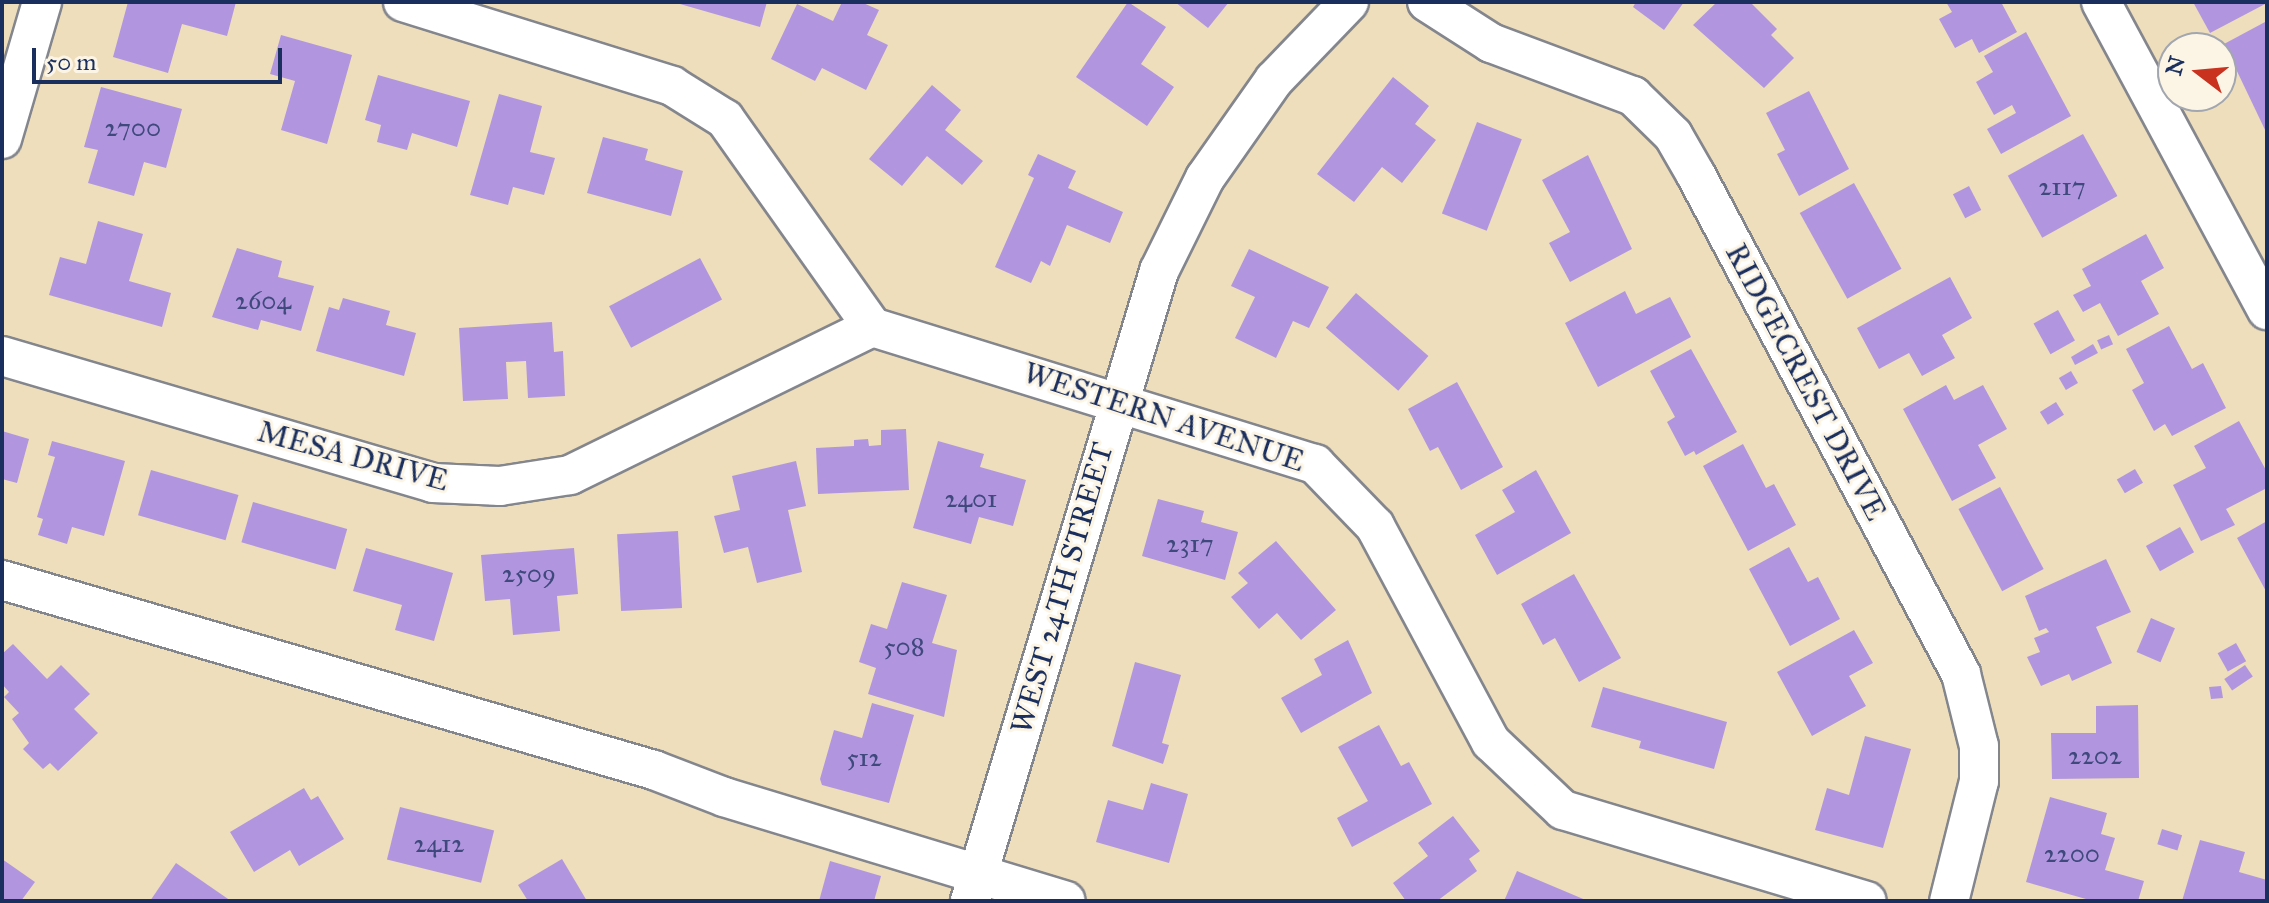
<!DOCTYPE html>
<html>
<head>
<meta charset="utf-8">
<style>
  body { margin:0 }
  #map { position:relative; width:2269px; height:903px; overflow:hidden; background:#eedebc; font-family:"IM FELL Great Primer",serif }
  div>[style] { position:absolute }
  .building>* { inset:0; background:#b196df; transform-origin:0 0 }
  .roads { filter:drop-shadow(2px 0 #84868d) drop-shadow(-2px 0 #84868d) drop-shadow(0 2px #84868d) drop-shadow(0 -2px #84868d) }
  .minor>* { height:38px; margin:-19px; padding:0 19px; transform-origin:19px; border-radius:19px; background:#fff }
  span { translate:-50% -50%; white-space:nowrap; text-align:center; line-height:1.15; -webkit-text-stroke:6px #fcf5e5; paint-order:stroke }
  .number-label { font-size:26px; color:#40497e }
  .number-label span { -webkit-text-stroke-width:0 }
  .street-label { font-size:30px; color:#1b2f5e }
  .frame { position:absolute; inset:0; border:4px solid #1b2f5e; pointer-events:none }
  .north { position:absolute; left:2157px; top:32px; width:80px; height:80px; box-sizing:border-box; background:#fcf5e5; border:2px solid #a2a6af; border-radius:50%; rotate:286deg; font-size:22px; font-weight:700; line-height:32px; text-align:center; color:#1b2f5e }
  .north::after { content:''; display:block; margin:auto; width:28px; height:36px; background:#c8321e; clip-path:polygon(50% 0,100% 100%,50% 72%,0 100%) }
  .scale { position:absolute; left:32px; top:48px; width:250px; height:36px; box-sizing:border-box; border:4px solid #1b2f5e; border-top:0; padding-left:10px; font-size:24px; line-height:28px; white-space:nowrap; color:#1b2f5e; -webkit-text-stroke:6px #fcf5e5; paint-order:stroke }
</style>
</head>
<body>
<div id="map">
  <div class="building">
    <div style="clip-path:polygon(128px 2px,236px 2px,227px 36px,182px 24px,168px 73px,113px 57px)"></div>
    <div style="clip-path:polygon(673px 2px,767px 2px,760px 27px)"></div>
    <div style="clip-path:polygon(842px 2px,861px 2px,879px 10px,867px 35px,888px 45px,866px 90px,822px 68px,815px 81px,771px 59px,797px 4px,833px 21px)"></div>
    <div style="clip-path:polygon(1128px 2px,1166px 27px,1141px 64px,1174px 87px,1147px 126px,1076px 77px)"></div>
    <div style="clip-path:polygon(1175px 2px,1229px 2px,1208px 28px)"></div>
    <div style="clip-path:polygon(1636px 2px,1684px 2px,1664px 30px,1633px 7px)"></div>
    <div style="clip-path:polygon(1717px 2px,1750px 2px,1777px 29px,1771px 35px,1794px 58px,1764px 88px,1693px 25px)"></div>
    <div style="clip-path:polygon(1946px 2px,2001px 2px,2017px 32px,1979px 53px,1972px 39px,1955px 48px,1939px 19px,1952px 12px)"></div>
    <div style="clip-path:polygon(2193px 2px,2267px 2px,2267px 3px,2210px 33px)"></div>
    <div style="clip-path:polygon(2265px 22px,2267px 25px,2267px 134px,2224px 44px)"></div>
    <div style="clip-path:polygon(2026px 32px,2071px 116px,2001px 154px,1987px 129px,2016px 113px,2012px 105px,1994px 115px,1976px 82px,1993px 72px,1984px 56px)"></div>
    <div style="clip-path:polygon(281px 35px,352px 55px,327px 144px,281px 130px,295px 81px,270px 74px)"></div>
    <div style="clip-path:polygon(378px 75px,470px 101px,457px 147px,412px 133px,407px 150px,377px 142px,381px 125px,365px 120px)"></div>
    <div style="clip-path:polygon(1393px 77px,1429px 106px,1415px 124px,1436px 140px,1402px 183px,1382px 167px,1354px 202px,1317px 174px)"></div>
    <div style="clip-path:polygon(932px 85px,961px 110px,945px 130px,983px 161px,962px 185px,927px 156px,902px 186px,869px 159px)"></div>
    <div style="clip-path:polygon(101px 87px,182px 109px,166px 168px,144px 162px,134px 196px,88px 183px,98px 150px,84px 147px)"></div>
    <div style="clip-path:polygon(1809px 91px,1849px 169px,1799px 196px,1777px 154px,1785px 150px,1766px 113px)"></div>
    <div style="clip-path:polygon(499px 94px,542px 106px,530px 152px,555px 158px,544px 195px,513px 187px,508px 205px,470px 195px)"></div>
    <div style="left:1477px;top:122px;width:48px;height:98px;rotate:21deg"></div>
    <div style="left:2083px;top:134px;width:71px;height:86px;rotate:61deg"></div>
    <div style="clip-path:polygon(603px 137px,648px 149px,645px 160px,683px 171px,671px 216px,587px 193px)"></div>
    <div style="clip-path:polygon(1038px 154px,1076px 171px,1068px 188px,1123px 212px,1110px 243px,1067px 225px,1050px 266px,1041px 261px,1031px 283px,995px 267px,1034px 178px,1028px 175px)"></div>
    <div style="clip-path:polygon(1588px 155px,1632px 249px,1570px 282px,1549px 243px,1570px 232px,1542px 180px)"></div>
    <div style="left:1854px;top:183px;width:98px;height:62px;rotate:61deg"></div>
    <div style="left:1969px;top:186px;width:27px;height:18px;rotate:63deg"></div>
    <div style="clip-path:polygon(98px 221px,143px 234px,129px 281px,171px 293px,162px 327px,49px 295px,60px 257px,86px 264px)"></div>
    <div style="clip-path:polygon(2146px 234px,2164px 268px,2141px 281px,2159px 314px,2118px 336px,2100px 303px,2083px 312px,2073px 295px,2091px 286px,2082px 269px)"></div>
    <div style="clip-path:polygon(237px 248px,282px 261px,278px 277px,314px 286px,301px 331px,261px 320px,258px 330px,212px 317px)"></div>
    <div style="clip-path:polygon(1249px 249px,1329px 287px,1309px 328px,1293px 321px,1276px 358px,1235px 338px,1255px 297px,1231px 286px)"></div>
    <div style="left:700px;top:258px;width:47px;height:103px;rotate:62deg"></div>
    <div style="clip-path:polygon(1950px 277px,1972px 318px,1942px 335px,1955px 358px,1922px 376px,1909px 353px,1879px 369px,1857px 328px)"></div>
    <div style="clip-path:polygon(1625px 291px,1636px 314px,1670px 297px,1691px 337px,1598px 387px,1565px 323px)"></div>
    <div style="left:1356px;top:293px;width:96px;height:46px;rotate:41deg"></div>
    <div style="clip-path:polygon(343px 298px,390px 311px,386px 325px,416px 333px,404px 376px,316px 351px,329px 307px,339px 310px)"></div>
    <div style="left:2058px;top:310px;width:35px;height:28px;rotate:61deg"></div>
    <div style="clip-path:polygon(552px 322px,554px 352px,563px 351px,565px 396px,528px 398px,526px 361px,506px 362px,508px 399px,463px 401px,459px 328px)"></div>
    <div style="clip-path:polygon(2169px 326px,2192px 369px,2203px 363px,2226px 408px,2172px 436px,2165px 424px,2154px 431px,2132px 390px,2144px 383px,2126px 349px)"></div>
    <div style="left:2109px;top:335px;width:10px;height:13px;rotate:66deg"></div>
    <div style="clip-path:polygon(2093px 344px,2098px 353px,2075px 365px,2071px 357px)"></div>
    <div style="clip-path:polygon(1691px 349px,1737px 432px,1696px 455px,1694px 451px,1685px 456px,1667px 422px,1675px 417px,1650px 371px)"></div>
    <div style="left:2071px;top:371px;width:14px;height:14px;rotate:60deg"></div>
    <div style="clip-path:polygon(1457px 382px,1503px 467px,1461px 490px,1438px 447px,1430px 451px,1408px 409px)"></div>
    <div style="clip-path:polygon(1946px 385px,1954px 400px,1983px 385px,2007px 429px,1978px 445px,1996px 478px,1952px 501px,1903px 409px)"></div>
    <div style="left:2056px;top:402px;width:15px;height:19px;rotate:58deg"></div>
    <div style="clip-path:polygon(2239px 421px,2267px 472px,2267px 488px,2226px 509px,2235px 525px,2201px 541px,2173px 485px,2206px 468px,2194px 446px)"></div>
    <div style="clip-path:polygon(906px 429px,909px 490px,818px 494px,816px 448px,854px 446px,854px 440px,868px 439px,869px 446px,881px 445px,881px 430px)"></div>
    <div style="clip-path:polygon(2px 431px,29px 439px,17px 483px,2px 479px)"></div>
    <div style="clip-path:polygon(52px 441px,125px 461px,104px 536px,72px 527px,67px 544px,38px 535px,43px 519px,37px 517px,55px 457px,48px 455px)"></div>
    <div style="clip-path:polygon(938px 441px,984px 454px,980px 467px,1026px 480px,1013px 526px,979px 517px,971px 544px,913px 528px)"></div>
    <div style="clip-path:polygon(1743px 444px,1766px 488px,1774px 484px,1796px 525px,1748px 551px,1703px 466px)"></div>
    <div style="clip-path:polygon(796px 461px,806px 506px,788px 510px,802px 572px,757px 583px,748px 547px,724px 553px,714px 516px,740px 510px,732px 476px)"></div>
    <div style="left:2135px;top:469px;width:16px;height:21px;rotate:60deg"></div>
    <div style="left:151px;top:470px;width:91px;height:47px;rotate:16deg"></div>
    <div style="clip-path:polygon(1536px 470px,1571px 533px,1497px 575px,1475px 535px,1515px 512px,1502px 490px)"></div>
    <div style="left:2000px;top:487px;width:93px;height:47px;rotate:62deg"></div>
    <div style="clip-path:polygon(1158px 499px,1204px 511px,1201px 522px,1238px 532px,1225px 580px,1142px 556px)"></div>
    <div style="left:253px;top:502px;width:98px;height:42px;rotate:16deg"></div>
    <div style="clip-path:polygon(2267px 521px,2267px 593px,2237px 538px)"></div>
    <div style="left:2180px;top:527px;width:29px;height:39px;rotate:61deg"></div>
    <div style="left:678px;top:531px;width:77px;height:61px;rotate:87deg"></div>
    <div style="clip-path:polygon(1276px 541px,1336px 610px,1301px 640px,1277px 613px,1259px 629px,1231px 597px,1248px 583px,1238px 573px)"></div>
    <div style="clip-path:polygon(1789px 547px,1808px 582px,1818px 577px,1840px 619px,1790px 646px,1749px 569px)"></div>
    <div style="clip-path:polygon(366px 548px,453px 573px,434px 641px,395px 630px,402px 605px,353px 591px)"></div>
    <div style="clip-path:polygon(574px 548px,578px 594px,557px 596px,560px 631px,513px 635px,510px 599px,485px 601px,481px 555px)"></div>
    <div style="clip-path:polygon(2106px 559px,2131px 612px,2096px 627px,2112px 663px,2072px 681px,2069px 674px,2041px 686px,2027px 657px,2040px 652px,2034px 638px,2049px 632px,2046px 628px,2039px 631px,2025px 596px)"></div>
    <div style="clip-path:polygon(1574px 574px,1621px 658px,1579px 682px,1555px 638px,1543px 645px,1521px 604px)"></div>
    <div style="clip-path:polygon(902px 582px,947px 595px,932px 643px,957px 650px,944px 717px,868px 694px,876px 668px,859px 662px,871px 624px,887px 629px)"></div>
    <div style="left:2151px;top:618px;width:26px;height:37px;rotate:23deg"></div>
    <div style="clip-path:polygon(1854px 630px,1873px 663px,1849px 676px,1866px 706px,1812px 736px,1777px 672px)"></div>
    <div style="clip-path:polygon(1348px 640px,1372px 693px,1301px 733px,1281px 698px,1322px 675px,1314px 659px)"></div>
    <div style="left:2236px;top:643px;width:21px;height:21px;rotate:61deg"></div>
    <div style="clip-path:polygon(13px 644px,47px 679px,61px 665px,90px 694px,74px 709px,98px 733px,58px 771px,50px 763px,43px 769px,23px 749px,29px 743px,12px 719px,19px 713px,4px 697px,9px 692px,2px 684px,2px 654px)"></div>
    <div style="clip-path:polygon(1135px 662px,1181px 675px,1162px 743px,1169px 745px,1163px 764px,1112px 746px)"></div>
    <div style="left:2245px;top:665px;width:14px;height:25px;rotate:56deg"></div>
    <div style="clip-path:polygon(2221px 686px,2223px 698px,2211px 699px,2209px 687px)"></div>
    <div style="clip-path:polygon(1603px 687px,1727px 722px,1714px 769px,1639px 748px,1641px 741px,1591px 727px)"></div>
    <div style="clip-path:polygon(872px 703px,914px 715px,889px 803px,822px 785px,820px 779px,834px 730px,862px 738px)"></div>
    <div style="clip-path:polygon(2138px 705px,2139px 778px,2052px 779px,2051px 733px,2096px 733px,2096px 706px)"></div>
    <div style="clip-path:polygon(1379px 725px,1401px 766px,1409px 762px,1432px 804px,1352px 847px,1337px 818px,1368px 801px,1338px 747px)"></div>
    <div style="clip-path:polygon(1865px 736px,1911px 749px,1883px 848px,1815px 830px,1827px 788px,1849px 795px)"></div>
    <div style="clip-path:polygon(1151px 783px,1188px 794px,1169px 863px,1096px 842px,1108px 800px,1143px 810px)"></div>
    <div style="clip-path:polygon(304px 788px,311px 800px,318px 796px,344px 839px,299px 866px,290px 850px,254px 872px,230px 832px)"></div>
    <div style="clip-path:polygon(2050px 797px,2107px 813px,2101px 834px,2115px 838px,2105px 870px,2144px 881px,2138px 901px,2093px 901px,2026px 882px)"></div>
    <div style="left:400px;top:807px;width:97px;height:54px;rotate:14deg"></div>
    <div style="clip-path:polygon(1453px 816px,1480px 851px,1469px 859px,1477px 871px,1437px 901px,1406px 901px,1393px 883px,1428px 856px,1418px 843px)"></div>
    <div style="left:2162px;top:829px;width:21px;height:16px;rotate:17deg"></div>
    <div style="clip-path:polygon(2200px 840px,2245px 852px,2239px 872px,2267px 880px,2267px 901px,2182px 901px)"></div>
    <div style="clip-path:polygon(2px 859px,35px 882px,21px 901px,2px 901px)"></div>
    <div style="clip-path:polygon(562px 859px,587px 901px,528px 901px,518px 885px)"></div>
    <div style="clip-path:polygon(830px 861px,881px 876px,874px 901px,819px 901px)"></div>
    <div style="clip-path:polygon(176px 863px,231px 901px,150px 901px)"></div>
    <div style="clip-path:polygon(1517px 871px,1588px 901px,1504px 901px)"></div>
  </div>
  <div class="roads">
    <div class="minor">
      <div style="left:403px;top:2px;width:282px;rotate:17.3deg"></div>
      <div style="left:672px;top:86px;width:62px;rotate:31.9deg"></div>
      <div style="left:725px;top:119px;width:255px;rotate:54.7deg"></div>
      <div style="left:872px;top:327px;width:464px;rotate:17.2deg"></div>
      <div style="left:1315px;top:464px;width:86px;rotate:45.9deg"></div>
      <div style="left:1375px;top:526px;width:245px;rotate:61.8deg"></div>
      <div style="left:1491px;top:742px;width:99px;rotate:43.4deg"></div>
      <div style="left:1563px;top:810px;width:317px;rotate:16.7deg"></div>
      <div style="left:1427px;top:2px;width:76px;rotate:32.6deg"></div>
      <div style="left:1491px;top:43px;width:152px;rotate:20.5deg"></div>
      <div style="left:1633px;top:96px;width:56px;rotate:44.3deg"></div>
      <div style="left:1673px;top:135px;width:46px;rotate:60.1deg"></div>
      <div style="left:1696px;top:175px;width:565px;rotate:62.03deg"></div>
      <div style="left:1961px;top:674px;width:74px;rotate:76deg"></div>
      <div style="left:1979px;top:746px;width:35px;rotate:90deg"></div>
      <div style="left:1979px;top:781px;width:124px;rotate:104deg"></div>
      <div style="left:2101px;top:2px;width:350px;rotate:61.7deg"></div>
      <div style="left:2px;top:139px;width:143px;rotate:-73.7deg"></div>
      <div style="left:2px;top:356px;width:449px;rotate:16.4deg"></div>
      <div style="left:433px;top:483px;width:67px;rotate:2.6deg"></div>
      <div style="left:500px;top:486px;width:71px;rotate:-8.9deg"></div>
      <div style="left:570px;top:475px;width:336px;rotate:-26.1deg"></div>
      <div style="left:2px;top:580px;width:679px;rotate:16.25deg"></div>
      <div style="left:654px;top:770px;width:75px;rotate:21.1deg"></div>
      <div style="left:724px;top:797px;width:357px;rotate:16.9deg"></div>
      <div style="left:970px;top:901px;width:658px;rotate:-73.3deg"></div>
      <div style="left:1159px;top:271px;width:104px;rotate:-63.7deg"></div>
      <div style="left:1205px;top:178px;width:120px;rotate:-54.9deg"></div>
      <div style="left:1274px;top:80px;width:108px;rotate:-46.1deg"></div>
    </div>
  </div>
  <div class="number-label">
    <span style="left:133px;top:128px">2700</span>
    <span style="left:2062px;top:187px">2117</span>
    <span style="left:263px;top:301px">2604</span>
    <span style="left:971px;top:499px">2401</span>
    <span style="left:1190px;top:544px">2317</span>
    <span style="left:529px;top:574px">2509</span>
    <span style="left:904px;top:647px">508</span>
    <span style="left:2095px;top:756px">2202</span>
    <span style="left:864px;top:758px">512</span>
    <span style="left:439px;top:844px">2412</span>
    <span style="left:2072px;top:854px">2200</span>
  </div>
  <div class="street-label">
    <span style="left:1806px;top:382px;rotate:62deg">RIDGECREST DRIVE</span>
    <span style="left:1164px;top:417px;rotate:18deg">WESTERN AVENUE</span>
    <span style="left:353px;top:456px;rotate:15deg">MESA DRIVE</span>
    <span style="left:1062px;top:588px;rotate:-74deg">WEST 24TH STREET</span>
  </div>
  <div class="frame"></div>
  <div class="north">N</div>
  <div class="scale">50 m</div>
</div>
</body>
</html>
